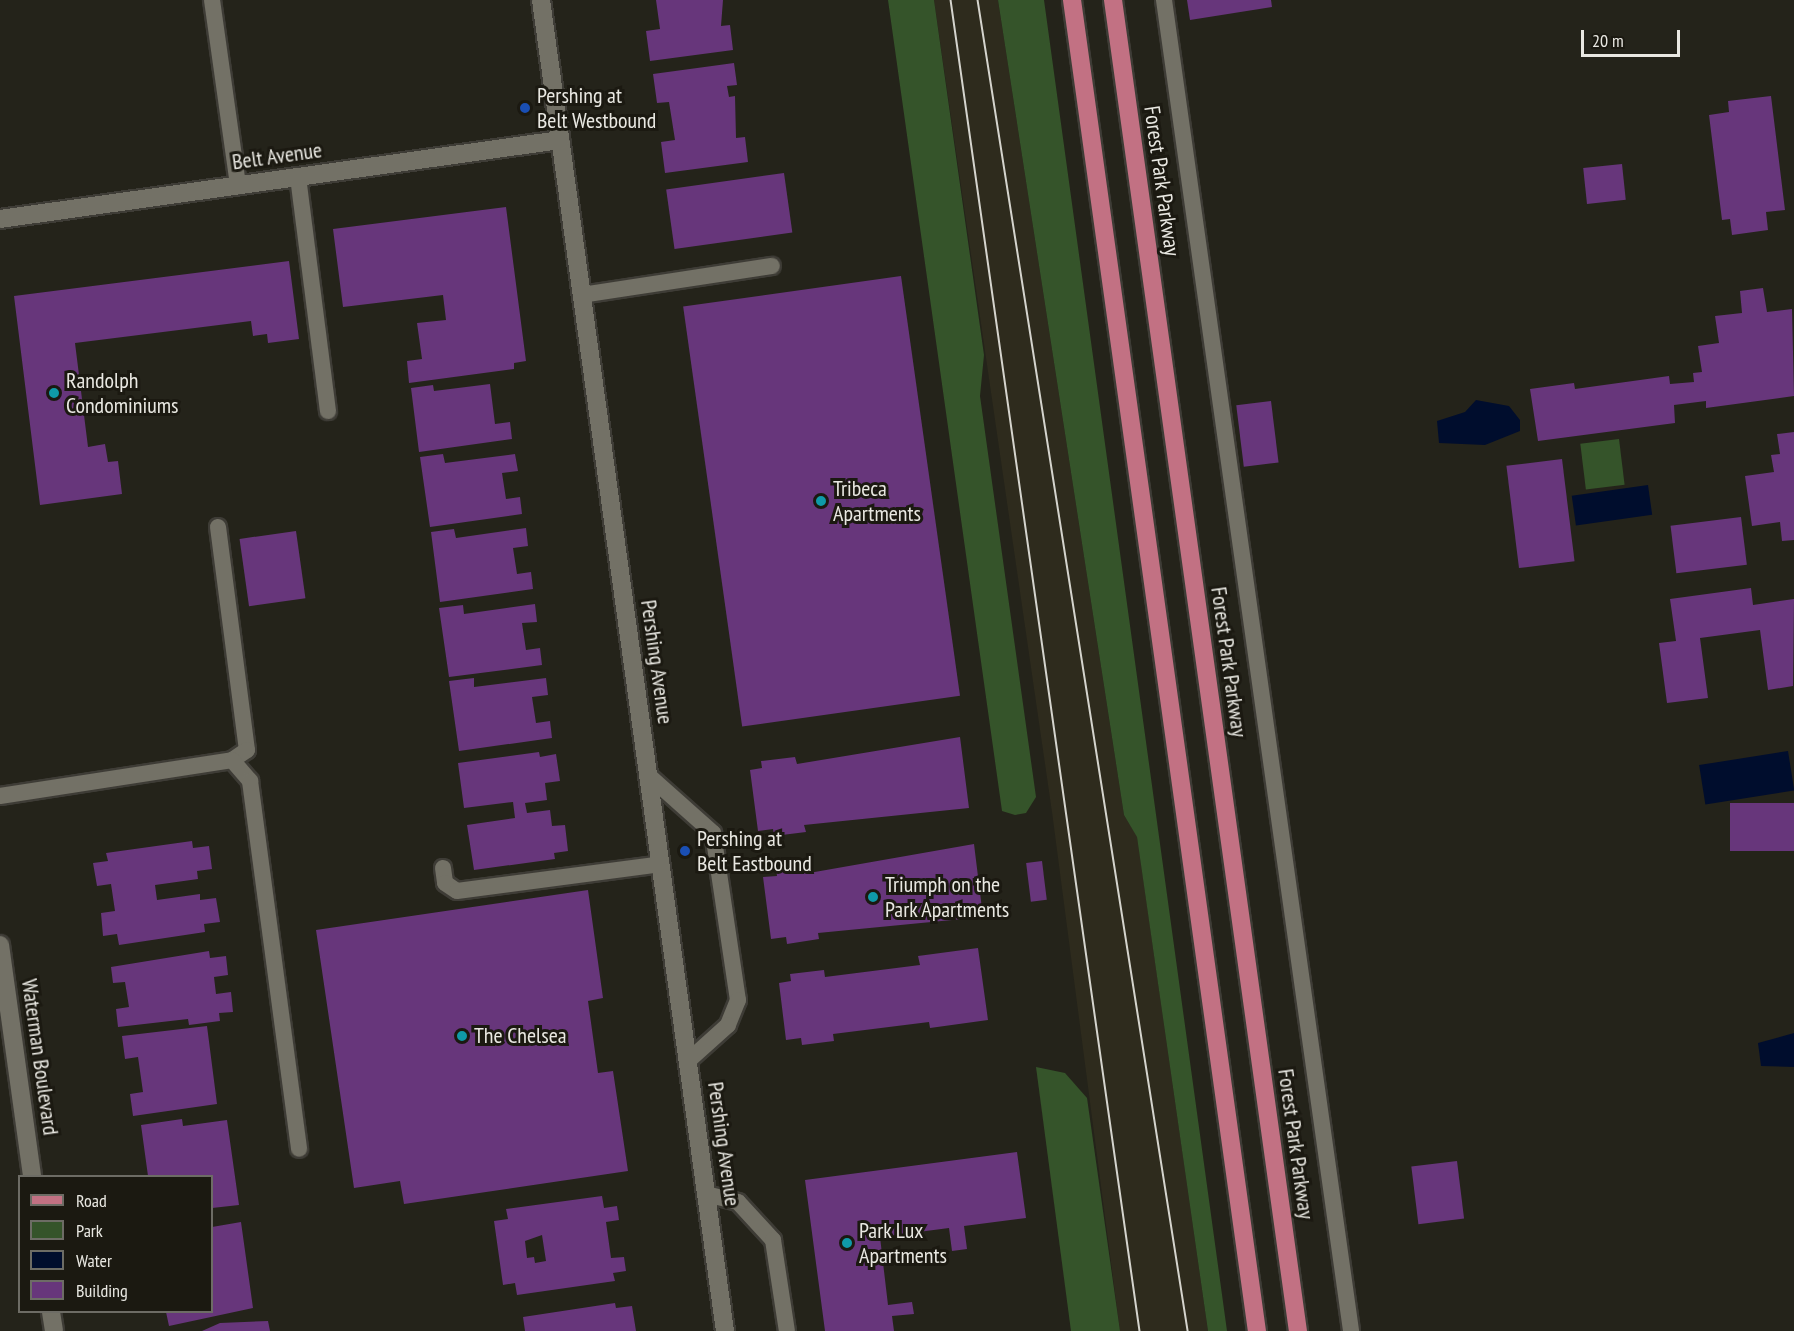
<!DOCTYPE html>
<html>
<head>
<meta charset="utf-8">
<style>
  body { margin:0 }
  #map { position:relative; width:1794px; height:1331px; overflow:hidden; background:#24231a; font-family:"PT Sans Narrow",sans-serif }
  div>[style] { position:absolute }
  .built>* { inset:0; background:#2e2b1d }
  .green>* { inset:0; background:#35542a; transform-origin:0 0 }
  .water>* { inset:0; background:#000d2d; transform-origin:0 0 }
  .building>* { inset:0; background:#67367b; transform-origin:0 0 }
  .roads { filter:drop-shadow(2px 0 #3e3c36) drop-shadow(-2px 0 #3e3c36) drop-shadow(0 2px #3e3c36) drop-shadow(0 -2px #3e3c36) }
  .service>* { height:16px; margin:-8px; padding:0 8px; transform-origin:8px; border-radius:8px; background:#737166 }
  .minor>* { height:18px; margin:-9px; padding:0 9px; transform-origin:9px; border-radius:9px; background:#737166 }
  .primary>* { height:18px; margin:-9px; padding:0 9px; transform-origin:9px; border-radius:9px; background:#c27183 }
  .tram>* { height:1.5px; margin:-0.75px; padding:0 0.75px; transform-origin:0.75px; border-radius:0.75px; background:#d5d4cd }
  .dots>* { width:16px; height:16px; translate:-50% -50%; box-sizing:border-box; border:3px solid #1b1911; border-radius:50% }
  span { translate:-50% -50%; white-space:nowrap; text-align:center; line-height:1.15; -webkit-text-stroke:6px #1b1911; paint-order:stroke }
  .poi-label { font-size:22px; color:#e9e8e2 }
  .left { translate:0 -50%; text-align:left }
  .street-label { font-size:22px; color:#e9e8e2 }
  .legend { position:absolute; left:18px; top:1175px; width:195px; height:138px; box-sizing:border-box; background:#1b1911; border:2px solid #6d6c65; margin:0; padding:8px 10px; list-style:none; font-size:18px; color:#e9e8e2 }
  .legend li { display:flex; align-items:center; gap:12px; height:30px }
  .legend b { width:30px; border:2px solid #6d6c65 }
  .scale { position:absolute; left:1581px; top:30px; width:99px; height:27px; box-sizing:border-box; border:3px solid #e9e8e2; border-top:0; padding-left:8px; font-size:18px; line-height:21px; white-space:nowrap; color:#e9e8e2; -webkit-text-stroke:4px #1b1911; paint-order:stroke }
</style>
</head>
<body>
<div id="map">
  <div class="built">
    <div style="clip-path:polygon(934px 0,998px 0,1124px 815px,1137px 836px,1208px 1331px,1120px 1331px,1052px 812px)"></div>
  </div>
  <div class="green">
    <div style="clip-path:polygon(888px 0,934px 0,984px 355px,980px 396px,1036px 797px,1026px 813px,1015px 815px,1002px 811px)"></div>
    <div style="clip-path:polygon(998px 0,1044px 0,1227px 1331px,1208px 1331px,1137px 837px,1124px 815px)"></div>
    <div style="left:1619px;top:439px;width:46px;height:39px;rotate:83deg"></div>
    <div style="clip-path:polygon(1036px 1067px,1065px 1073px,1087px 1098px,1120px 1331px,1071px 1331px)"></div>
  </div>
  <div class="water">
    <div style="clip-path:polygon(1476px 400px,1509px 406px,1520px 420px,1520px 431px,1485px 445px,1439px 443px,1437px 421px,1465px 412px)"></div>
    <div style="left:1648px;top:485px;width:30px;height:77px;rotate:82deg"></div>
    <div style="left:1788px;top:751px;width:40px;height:90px;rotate:81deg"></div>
    <div style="clip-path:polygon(1794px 1033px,1794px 1067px,1761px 1066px,1758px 1043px)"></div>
  </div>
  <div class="building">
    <div style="clip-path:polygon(656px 0,723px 0,721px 26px,730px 25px,733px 50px,650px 61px,646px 31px,660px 29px)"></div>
    <div style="clip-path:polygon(1187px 0,1271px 0,1272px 7px,1190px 20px)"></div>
    <div style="clip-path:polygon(734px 63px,737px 85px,727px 86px,729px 97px,735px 96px,736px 138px,745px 137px,748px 162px,665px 173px,661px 142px,675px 140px,669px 102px,657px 103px,653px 74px)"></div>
    <div style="clip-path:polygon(1771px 96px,1785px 210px,1766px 212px,1768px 230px,1732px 235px,1730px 219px,1722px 220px,1709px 115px,1729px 112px,1728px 101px)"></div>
    <div style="left:1622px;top:164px;width:36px;height:39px;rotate:84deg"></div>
    <div style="left:784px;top:173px;width:60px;height:119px;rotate:82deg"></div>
    <div style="clip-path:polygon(506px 207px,526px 361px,514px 363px,514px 369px,409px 383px,407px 361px,422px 359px,417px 323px,446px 320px,443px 295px,343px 307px,333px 229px)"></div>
    <div style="clip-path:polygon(289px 261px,299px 339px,268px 343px,267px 334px,253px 336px,251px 321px,75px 343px,88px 447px,105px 444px,108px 462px,118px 461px,122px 494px,40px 505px,14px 296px)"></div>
    <div style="left:901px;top:276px;width:424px;height:220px;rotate:82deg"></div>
    <div style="clip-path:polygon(1763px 288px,1767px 312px,1792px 309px,1794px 396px,1706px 408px,1706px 401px,1674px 405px,1675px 423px,1538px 441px,1530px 389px,1574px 383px,1575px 389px,1669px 376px,1670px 384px,1694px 382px,1693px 373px,1702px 372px,1698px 346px,1719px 343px,1715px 316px,1742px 313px,1740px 291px)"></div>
    <div style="clip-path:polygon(490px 384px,495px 424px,510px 422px,512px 439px,419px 452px,411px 388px,433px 385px,434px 391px)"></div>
    <div style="left:1271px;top:401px;width:62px;height:35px;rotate:83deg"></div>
    <div style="clip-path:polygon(1794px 432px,1794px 540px,1782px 541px,1780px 522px,1752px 526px,1745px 476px,1774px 472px,1771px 455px,1780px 454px,1777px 434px)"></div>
    <div style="clip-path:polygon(443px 454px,445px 463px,515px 454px,518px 471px,502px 473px,506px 499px,520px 497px,522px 514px,430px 527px,420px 457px)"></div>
    <div style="left:1562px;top:459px;width:103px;height:56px;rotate:83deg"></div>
    <div style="left:1741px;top:517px;width:48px;height:71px;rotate:83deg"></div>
    <div style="clip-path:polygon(526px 528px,528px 546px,513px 548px,517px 574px,531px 572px,533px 589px,440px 602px,431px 532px,454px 529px,456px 538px)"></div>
    <div style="left:296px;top:531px;width:68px;height:57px;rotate:82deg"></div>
    <div style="clip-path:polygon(1751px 588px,1753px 605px,1794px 599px,1793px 686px,1768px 690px,1760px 630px,1700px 638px,1708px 698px,1667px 703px,1659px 643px,1676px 641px,1670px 599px)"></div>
    <div style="clip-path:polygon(535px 604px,537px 622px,522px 623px,526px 650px,540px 648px,542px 665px,449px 677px,439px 608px,463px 605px,464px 614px)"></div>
    <div style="clip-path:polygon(474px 678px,474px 687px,546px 678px,548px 695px,532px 697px,536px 723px,550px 721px,552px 738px,459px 751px,449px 681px)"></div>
    <div style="clip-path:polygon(960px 737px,969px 808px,804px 825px,806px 832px,774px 836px,773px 829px,758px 831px,750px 770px,762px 768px,761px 761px,795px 757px,797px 764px)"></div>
    <div style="clip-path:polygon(539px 752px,540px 757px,556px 754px,560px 781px,545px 783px,547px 800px,525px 803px,527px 813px,550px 810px,552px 826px,565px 825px,568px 851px,554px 853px,555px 859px,474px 870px,467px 825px,515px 818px,513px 802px,464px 808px,458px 763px)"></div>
    <div style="left:1794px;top:803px;width:48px;height:64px;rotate:90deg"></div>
    <div style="clip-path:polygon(192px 841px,193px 848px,209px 846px,212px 869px,197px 871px,198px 879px,155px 885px,157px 900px,200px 894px,200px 900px,216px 898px,220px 922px,204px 924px,205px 932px,119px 945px,117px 934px,103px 936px,101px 913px,115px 911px,111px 884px,97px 886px,93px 863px,108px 861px,106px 853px)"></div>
    <div style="clip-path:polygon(974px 844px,983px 917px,818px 933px,819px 939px,787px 944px,786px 937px,771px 939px,763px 877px,777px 876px,776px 869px,807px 865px,809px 873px)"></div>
    <div style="left:1042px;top:861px;width:39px;height:16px;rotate:83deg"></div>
    <div style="clip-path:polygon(588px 890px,603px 998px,588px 1001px,598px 1073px,613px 1071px,628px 1171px,404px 1204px,400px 1181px,354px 1188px,316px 930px)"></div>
    <div style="clip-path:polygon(978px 948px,988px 1020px,930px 1028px,929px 1022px,833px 1034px,834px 1041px,802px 1045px,801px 1038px,786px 1040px,779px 983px,791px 981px,790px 974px,824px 970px,825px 977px,920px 965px,918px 956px)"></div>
    <div style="clip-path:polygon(209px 951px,210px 958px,226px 956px,228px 975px,214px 977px,216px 994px,231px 992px,233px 1012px,219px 1013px,220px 1021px,189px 1025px,188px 1019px,118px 1027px,116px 1009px,129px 1007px,125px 982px,113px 983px,111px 967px)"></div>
    <div style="clip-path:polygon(207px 1026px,217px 1104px,133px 1116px,130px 1094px,143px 1092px,138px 1057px,125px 1059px,122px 1036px)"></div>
    <div style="clip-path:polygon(182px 1119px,183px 1126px,227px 1120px,239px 1205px,212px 1208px,212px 1176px,148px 1176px,141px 1125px)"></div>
    <div style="clip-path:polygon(1017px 1152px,1026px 1218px,964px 1226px,967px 1249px,952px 1251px,949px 1228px,880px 1237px,888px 1305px,912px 1302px,914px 1314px,892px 1316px,894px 1331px,825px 1331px,805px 1180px)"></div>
    <div style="left:1457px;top:1161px;width:58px;height:46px;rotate:83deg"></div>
    <div style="clip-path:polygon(evenodd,602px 1196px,604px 1208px,617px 1206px,619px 1220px,606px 1222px,611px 1258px,624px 1257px,626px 1271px,613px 1273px,615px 1281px,517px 1295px,515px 1283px,503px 1285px,494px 1221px,508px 1219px,506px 1209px,602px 1196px,542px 1235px,546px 1261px,535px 1263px,534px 1257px,527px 1258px,525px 1241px,542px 1235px)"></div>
    <div style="clip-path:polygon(241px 1222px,253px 1308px,169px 1326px,166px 1312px,212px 1312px,212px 1227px)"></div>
    <div style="clip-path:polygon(615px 1303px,616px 1308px,632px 1306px,636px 1331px,525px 1331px,523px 1317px)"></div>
    <div style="clip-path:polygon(268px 1321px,270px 1331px,202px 1331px,220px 1323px)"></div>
  </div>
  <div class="roads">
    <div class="service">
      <div style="left:212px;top:0;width:188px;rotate:82deg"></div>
      <div style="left:1164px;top:0;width:1344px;rotate:82deg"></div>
      <div style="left:298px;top:177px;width:236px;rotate:82.7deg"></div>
      <div style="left:582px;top:295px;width:192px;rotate:-8.7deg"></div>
      <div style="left:218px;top:527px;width:225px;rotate:82.6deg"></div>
      <div style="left:247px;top:750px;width:18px;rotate:146deg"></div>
      <div style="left:648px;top:775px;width:87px;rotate:41.7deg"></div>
      <div style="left:713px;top:833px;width:169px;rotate:81.5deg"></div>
      <div style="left:738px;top:1000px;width:27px;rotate:112deg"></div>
      <div style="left:728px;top:1025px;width:54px;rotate:138deg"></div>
      <div style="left:0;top:796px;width:235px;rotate:-8.8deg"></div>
      <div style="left:232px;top:760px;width:28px;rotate:49deg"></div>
      <div style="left:250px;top:781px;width:371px;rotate:82.4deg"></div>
      <div style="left:443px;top:868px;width:15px;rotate:82deg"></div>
      <div style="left:445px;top:883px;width:14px;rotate:34deg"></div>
      <div style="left:457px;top:891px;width:206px;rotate:-7.5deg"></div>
      <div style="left:706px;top:1194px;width:33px;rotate:14deg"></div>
      <div style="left:738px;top:1202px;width:52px;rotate:47.4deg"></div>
      <div style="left:773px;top:1240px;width:92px;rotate:81.3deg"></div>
    </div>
    <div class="minor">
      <div style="left:541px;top:0;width:1344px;rotate:82.13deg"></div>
      <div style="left:0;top:219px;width:566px;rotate:-8.03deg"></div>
      <div style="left:0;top:945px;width:233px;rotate:82.1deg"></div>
      <div style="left:51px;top:1312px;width:19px;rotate:81deg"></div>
    </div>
    <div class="primary">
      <div style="left:1072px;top:0;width:1344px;rotate:82.09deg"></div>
      <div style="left:1113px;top:0;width:1344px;rotate:82.09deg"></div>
    </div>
  </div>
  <div class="tram">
    <div style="left:951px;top:0;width:1344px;rotate:81.92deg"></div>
    <div style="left:978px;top:0;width:1347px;rotate:81.03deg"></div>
  </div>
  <div class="dots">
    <div style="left:525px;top:108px;background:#1a4fb4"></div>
    <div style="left:54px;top:393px;background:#0f9aa8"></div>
    <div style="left:821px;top:501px;background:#0f9aa8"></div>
    <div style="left:685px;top:851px;background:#1a4fb4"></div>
    <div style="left:873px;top:897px;background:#0f9aa8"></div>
    <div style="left:462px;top:1036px;background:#0f9aa8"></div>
    <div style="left:847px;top:1243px;background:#0f9aa8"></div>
  </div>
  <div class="poi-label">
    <span class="left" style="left:537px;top:108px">Pershing at<br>Belt Westbound</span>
    <span class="left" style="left:66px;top:393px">Randolph<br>Condominiums</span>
    <span class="left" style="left:833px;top:501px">Tribeca<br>Apartments</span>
    <span class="left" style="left:697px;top:851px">Pershing at<br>Belt Eastbound</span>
    <span class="left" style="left:885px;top:897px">Triumph on the<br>Park Apartments</span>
    <span class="left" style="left:474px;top:1036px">The Chelsea</span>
    <span class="left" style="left:859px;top:1243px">Park Lux<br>Apartments</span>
  </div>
  <div class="street-label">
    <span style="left:277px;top:156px;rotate:-8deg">Belt Avenue</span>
    <span style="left:1162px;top:181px;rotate:82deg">Forest Park Parkway</span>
    <span style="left:657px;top:662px;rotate:82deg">Pershing Avenue</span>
    <span style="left:1229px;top:662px;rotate:82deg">Forest Park Parkway</span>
    <span style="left:40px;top:1057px;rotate:82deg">Waterman Boulevard</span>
    <span style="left:724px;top:1144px;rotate:82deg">Pershing Avenue</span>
    <span style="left:1296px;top:1144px;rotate:82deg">Forest Park Parkway</span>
  </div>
  <ul class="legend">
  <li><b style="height:8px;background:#c27183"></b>Road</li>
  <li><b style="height:16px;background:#35542a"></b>Park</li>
  <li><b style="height:16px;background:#000d2d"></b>Water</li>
  <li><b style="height:16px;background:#67367b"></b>Building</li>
  </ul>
  <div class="scale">20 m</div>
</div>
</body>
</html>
